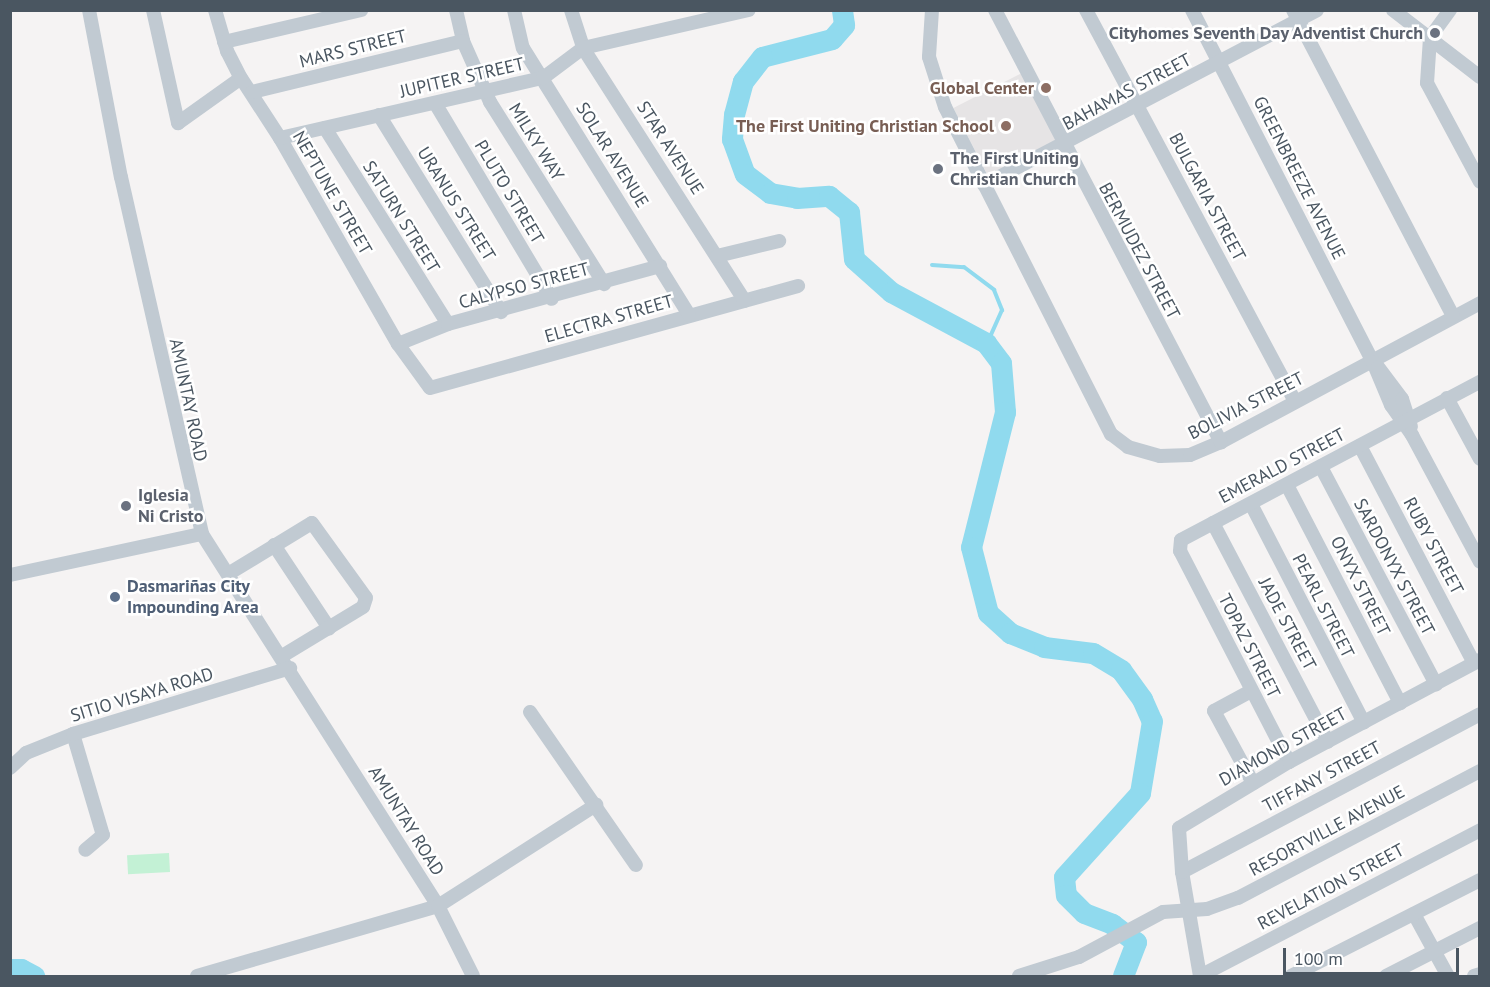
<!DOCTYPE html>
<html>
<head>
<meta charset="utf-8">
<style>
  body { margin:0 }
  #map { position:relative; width:1490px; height:987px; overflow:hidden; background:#f5f3f3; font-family:"PT Sans",sans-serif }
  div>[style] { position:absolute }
  .education>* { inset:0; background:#e6e4e5; transform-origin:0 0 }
  .green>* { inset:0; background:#c3f1d5; transform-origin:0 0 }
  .stream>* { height:4px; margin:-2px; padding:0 2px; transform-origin:2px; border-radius:2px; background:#90daee }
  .river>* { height:21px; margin:-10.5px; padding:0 10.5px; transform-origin:10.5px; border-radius:10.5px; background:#90daee }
  .minor>* { height:14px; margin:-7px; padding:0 7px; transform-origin:7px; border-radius:7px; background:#c1cad2 }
  .dots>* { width:16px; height:16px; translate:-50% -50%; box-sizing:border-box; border:3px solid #fff; border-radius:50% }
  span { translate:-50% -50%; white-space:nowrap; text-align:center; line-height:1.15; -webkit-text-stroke:5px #fff; paint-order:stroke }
  .worship-label { font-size:18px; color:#5b616d; font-weight:700 }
  .right { translate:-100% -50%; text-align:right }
  .left { translate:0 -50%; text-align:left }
  .street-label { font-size:18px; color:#4a5661 }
  .education-label { font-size:18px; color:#785e54; font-weight:700 }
  .service-label { font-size:18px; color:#4e5e75; font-weight:700 }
  .frame { position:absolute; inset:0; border:12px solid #4a5661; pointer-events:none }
  .scale { position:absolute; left:1283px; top:948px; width:176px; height:27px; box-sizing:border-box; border:3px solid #4a5661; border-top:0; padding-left:8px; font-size:18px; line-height:21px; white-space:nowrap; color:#4a5661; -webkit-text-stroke:4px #fff; paint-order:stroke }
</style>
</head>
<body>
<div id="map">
  <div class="education">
    <div style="left:1022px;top:73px;width:80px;height:77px;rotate:63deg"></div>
  </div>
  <div class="green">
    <div style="left:169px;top:853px;width:19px;height:42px;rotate:87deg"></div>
  </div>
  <div class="stream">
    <div style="left:932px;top:265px;width:32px;rotate:4deg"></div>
    <div style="left:964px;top:267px;width:38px;rotate:37deg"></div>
    <div style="left:994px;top:290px;width:22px;rotate:68deg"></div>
    <div style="left:1002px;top:310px;width:27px;rotate:114deg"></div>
    <div style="left:991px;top:335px;width:17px;rotate:87deg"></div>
  </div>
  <div class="river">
    <div style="left:842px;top:10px;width:15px;rotate:82deg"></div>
    <div style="left:844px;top:25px;width:18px;rotate:131deg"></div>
    <div style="left:832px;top:39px;width:72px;rotate:165.6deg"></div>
    <div style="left:762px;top:57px;width:31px;rotate:128deg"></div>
    <div style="left:743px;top:81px;width:35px;rotate:105deg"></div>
    <div style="left:734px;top:115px;width:24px;rotate:95deg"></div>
    <div style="left:732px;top:139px;width:37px;rotate:70deg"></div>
    <div style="left:745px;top:174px;width:31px;rotate:37deg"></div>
    <div style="left:770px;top:193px;width:27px;rotate:10deg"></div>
    <div style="left:797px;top:198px;width:32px;rotate:-4deg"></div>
    <div style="left:829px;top:196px;width:26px;rotate:39deg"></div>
    <div style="left:849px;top:212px;width:47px;rotate:83.9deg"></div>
    <div style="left:854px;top:259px;width:50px;rotate:41.7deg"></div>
    <div style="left:891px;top:292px;width:108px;rotate:28.2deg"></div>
    <div style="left:986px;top:343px;width:25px;rotate:53deg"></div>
    <div style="left:1001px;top:363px;width:49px;rotate:85.3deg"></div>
    <div style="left:1005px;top:412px;width:139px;rotate:104.1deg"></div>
    <div style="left:971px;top:547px;width:68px;rotate:75.6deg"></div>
    <div style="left:988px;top:613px;width:30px;rotate:42deg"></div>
    <div style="left:1010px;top:633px;width:37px;rotate:22deg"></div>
    <div style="left:1044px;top:647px;width:49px;rotate:7deg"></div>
    <div style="left:1093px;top:653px;width:33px;rotate:31deg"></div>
    <div style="left:1121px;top:670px;width:36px;rotate:54deg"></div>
    <div style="left:1142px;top:699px;width:24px;rotate:66deg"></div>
    <div style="left:1152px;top:721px;width:73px;rotate:99.5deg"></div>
    <div style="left:1140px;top:793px;width:113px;rotate:132.1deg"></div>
    <div style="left:1064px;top:877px;width:18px;rotate:84deg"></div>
    <div style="left:1066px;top:895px;width:25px;rotate:45deg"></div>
    <div style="left:1084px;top:913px;width:30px;rotate:21deg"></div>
    <div style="left:1112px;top:924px;width:30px;rotate:37deg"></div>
    <div style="left:1136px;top:942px;width:36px;rotate:111deg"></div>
    <div style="left:10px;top:969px;width:11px"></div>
    <div style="left:21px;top:969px;width:15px;rotate:28deg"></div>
  </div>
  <div class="minor">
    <div style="left:89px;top:10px;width:170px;rotate:79.2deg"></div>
    <div style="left:121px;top:177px;width:366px;rotate:77.2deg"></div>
    <div style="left:202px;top:534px;width:441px;rotate:57.6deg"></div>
    <div style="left:438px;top:906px;width:78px;rotate:63.4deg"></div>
    <div style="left:153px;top:10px;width:116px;rotate:77.5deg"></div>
    <div style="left:178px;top:123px;width:77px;rotate:-35.5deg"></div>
    <div style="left:215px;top:10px;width:43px;rotate:73.7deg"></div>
    <div style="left:227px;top:51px;width:30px;rotate:63deg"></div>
    <div style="left:241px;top:78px;width:72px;rotate:57deg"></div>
    <div style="left:280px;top:138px;width:237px;rotate:60.2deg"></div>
    <div style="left:398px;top:344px;width:54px;rotate:54deg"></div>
    <div style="left:430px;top:388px;width:382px;rotate:-15.5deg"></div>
    <div style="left:456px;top:10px;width:32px;rotate:77deg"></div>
    <div style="left:463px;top:41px;width:67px;rotate:66.1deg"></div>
    <div style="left:490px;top:102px;width:215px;rotate:57.9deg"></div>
    <div style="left:514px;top:10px;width:39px;rotate:77deg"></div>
    <div style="left:523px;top:48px;width:314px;rotate:58.1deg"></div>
    <div style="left:571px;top:10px;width:40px;rotate:72deg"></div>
    <div style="left:583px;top:48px;width:300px;rotate:57.4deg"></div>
    <div style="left:932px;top:10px;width:47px;rotate:93.7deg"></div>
    <div style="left:929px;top:57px;width:52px;rotate:72.3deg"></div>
    <div style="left:945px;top:107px;width:367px;rotate:63.1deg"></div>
    <div style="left:1111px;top:434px;width:21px;rotate:37deg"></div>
    <div style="left:1128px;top:447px;width:33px;rotate:16deg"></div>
    <div style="left:1160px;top:456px;width:30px;rotate:-2deg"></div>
    <div style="left:1190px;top:455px;width:34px;rotate:-23deg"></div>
    <div style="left:1221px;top:442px;width:294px;rotate:-28.2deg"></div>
    <div style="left:995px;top:10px;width:488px;rotate:62.4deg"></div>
    <div style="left:1086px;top:10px;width:444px;rotate:61.9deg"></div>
    <div style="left:1192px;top:10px;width:396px;rotate:62.8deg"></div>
    <div style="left:1373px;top:362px;width:47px;rotate:67.3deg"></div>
    <div style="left:1391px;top:405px;width:37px;rotate:55deg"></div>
    <div style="left:1412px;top:435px;width:144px;rotate:61.8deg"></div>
    <div style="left:1293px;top:10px;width:345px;rotate:62.4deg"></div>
    <div style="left:1393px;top:10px;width:110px;rotate:37.6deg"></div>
    <div style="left:1450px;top:10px;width:34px;rotate:126deg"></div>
    <div style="left:1430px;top:38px;width:45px;rotate:93.8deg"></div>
    <div style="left:1427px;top:83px;width:112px;rotate:61.8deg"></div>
    <div style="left:224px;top:42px;width:141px;rotate:-13.1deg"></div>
    <div style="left:252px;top:92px;width:217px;rotate:-13.6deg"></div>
    <div style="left:435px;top:103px;width:228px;rotate:59.2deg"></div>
    <div style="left:379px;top:115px;width:232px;rotate:58.2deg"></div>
    <div style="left:325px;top:128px;width:231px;rotate:57.9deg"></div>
    <div style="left:280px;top:138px;width:270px;rotate:-12.9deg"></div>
    <div style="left:543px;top:78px;width:50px;rotate:-36.9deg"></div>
    <div style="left:583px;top:48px;width:170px;rotate:-12.9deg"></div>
    <div style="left:984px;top:185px;width:376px;rotate:-27.7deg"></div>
    <div style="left:717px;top:256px;width:64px;rotate:-13.6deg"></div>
    <div style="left:398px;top:344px;width:54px;rotate:-21.8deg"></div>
    <div style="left:448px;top:324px;width:220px;rotate:-15.3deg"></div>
    <div style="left:1378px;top:367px;width:40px;rotate:53deg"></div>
    <div style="left:1402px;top:399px;width:29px;rotate:72deg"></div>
    <div style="left:1447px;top:398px;width:69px;rotate:61.6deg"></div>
    <div style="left:1360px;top:446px;width:245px;rotate:62.3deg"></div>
    <div style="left:1321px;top:467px;width:246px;rotate:62.1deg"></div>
    <div style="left:1287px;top:485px;width:246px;rotate:62.6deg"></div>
    <div style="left:1251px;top:504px;width:246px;rotate:62.7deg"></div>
    <div style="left:1213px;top:523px;width:247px;rotate:62.3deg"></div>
    <div style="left:274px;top:545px;width:100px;rotate:56.5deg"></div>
    <div style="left:228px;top:574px;width:98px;rotate:-31.3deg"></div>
    <div style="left:312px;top:523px;width:92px;rotate:54.2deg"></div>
    <div style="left:366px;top:598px;width:9px;rotate:108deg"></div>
    <div style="left:363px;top:607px;width:95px;rotate:148.8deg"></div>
    <div style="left:10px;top:575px;width:196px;rotate:-12.1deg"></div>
    <div style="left:1251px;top:691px;width:42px;rotate:151.6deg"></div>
    <div style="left:1214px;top:711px;width:82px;rotate:61.6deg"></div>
    <div style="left:530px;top:712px;width:186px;rotate:55.3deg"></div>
    <div style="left:73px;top:734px;width:105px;rotate:73.5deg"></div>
    <div style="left:103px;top:835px;width:23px;rotate:140deg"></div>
    <div style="left:1289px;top:762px;width:237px;rotate:-117.3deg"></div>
    <div style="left:1180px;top:551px;width:11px;rotate:-85deg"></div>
    <div style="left:1181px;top:540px;width:338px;rotate:-27.9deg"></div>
    <div style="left:10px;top:768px;width:22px;rotate:-43deg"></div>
    <div style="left:26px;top:753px;width:51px;rotate:-22deg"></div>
    <div style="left:73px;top:734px;width:227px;rotate:-16.9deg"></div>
    <div style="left:1182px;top:872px;width:337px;rotate:-27.9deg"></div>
    <div style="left:1414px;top:914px;width:71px;rotate:61.3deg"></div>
    <div style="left:197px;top:976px;width:251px;rotate:-16.2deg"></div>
    <div style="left:438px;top:906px;width:188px;rotate:-32.6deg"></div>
    <div style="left:1019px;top:976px;width:63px;rotate:-17.6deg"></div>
    <div style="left:1079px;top:957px;width:95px;rotate:-28.2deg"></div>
    <div style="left:1163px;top:912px;width:44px;rotate:-3.9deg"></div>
    <div style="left:1207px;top:909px;width:33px;rotate:-20deg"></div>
    <div style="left:1238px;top:898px;width:273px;rotate:-27.7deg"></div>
    <div style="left:1200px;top:976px;width:106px;rotate:-99.8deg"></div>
    <div style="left:1182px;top:872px;width:44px;rotate:-93.9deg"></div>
    <div style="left:1179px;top:828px;width:128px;rotate:-31deg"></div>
    <div style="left:1289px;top:762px;width:217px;rotate:-28.1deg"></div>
    <div style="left:1200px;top:976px;width:316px;rotate:-27.5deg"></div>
    <div style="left:1291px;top:976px;width:212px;rotate:-26.9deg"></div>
    <div style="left:1386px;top:976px;width:106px;rotate:-27.1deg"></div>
    <div style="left:1474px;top:976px;width:6px;rotate:-18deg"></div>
  </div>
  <div class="dots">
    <div style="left:1435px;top:33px;background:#6b7280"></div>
    <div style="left:1046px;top:88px;background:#8d6e63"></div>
    <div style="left:1006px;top:126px;background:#8d6e63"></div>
    <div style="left:938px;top:169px;background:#6b7280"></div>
    <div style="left:126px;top:506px;background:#6b7280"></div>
    <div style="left:115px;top:597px;background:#5c6f8a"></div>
  </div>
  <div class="worship-label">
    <span class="right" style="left:1423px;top:33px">Cityhomes Seventh Day Adventist Church</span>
    <span class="left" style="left:950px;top:169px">The First Uniting<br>Christian Church</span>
    <span class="left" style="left:138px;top:506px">Iglesia<br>Ni Cristo</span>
  </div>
  <div class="street-label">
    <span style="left:353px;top:49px;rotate:-14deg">MARS STREET</span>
    <span style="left:462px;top:78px;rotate:-13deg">JUPITER STREET</span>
    <span style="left:1127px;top:92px;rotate:-28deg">BAHAMAS STREET</span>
    <span style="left:536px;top:142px;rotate:58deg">MILKY WAY</span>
    <span style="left:670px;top:148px;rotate:57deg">STAR AVENUE</span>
    <span style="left:612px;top:155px;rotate:58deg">SOLAR AVENUE</span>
    <span style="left:1299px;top:178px;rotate:63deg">GREENBREEZE AVENUE</span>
    <span style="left:509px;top:192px;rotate:59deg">PLUTO STREET</span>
    <span style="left:332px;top:193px;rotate:60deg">NEPTUNE STREET</span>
    <span style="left:1207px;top:197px;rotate:62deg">BULGARIA STREET</span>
    <span style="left:456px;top:204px;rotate:58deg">URANUS STREET</span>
    <span style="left:401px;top:217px;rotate:58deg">SATURN STREET</span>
    <span style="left:1139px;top:251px;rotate:62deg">BERMUDEZ STREET</span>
    <span style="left:524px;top:286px;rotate:-15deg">CALYPSO STREET</span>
    <span style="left:609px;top:319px;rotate:-16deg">ELECTRA STREET</span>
    <span style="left:188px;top:400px;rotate:78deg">AMUNTAY ROAD</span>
    <span style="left:1246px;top:406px;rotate:-27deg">BOLIVIA STREET</span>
    <span style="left:1282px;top:466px;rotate:-28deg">EMERALD STREET</span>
    <span style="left:1433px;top:546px;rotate:62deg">RUBY STREET</span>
    <span style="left:1394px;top:567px;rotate:62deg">SARDONYX STREET</span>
    <span style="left:1360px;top:586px;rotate:63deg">ONYX STREET</span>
    <span style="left:1323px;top:606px;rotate:63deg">PEARL STREET</span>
    <span style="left:1287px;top:624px;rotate:62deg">JADE STREET</span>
    <span style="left:1249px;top:646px;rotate:63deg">TOPAZ STREET</span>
    <span style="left:142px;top:695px;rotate:-17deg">SITIO VISAYA ROAD</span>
    <span style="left:1283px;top:747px;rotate:-29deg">DIAMOND STREET</span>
    <span style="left:1322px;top:777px;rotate:-28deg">TIFFANY STREET</span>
    <span style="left:406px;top:821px;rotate:58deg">AMUNTAY ROAD</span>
    <span style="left:1327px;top:831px;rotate:-28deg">RESORTVILLE AVENUE</span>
    <span style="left:1331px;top:887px;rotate:-28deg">REVELATION STREET</span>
  </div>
  <div class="education-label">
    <span class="right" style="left:1034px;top:88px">Global Center</span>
    <span class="right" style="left:994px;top:126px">The First Uniting Christian School</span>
  </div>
  <div class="service-label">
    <span class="left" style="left:127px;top:597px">Dasmariñas City<br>Impounding Area</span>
  </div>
  <div class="frame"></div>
  <div class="scale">100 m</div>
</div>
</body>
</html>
